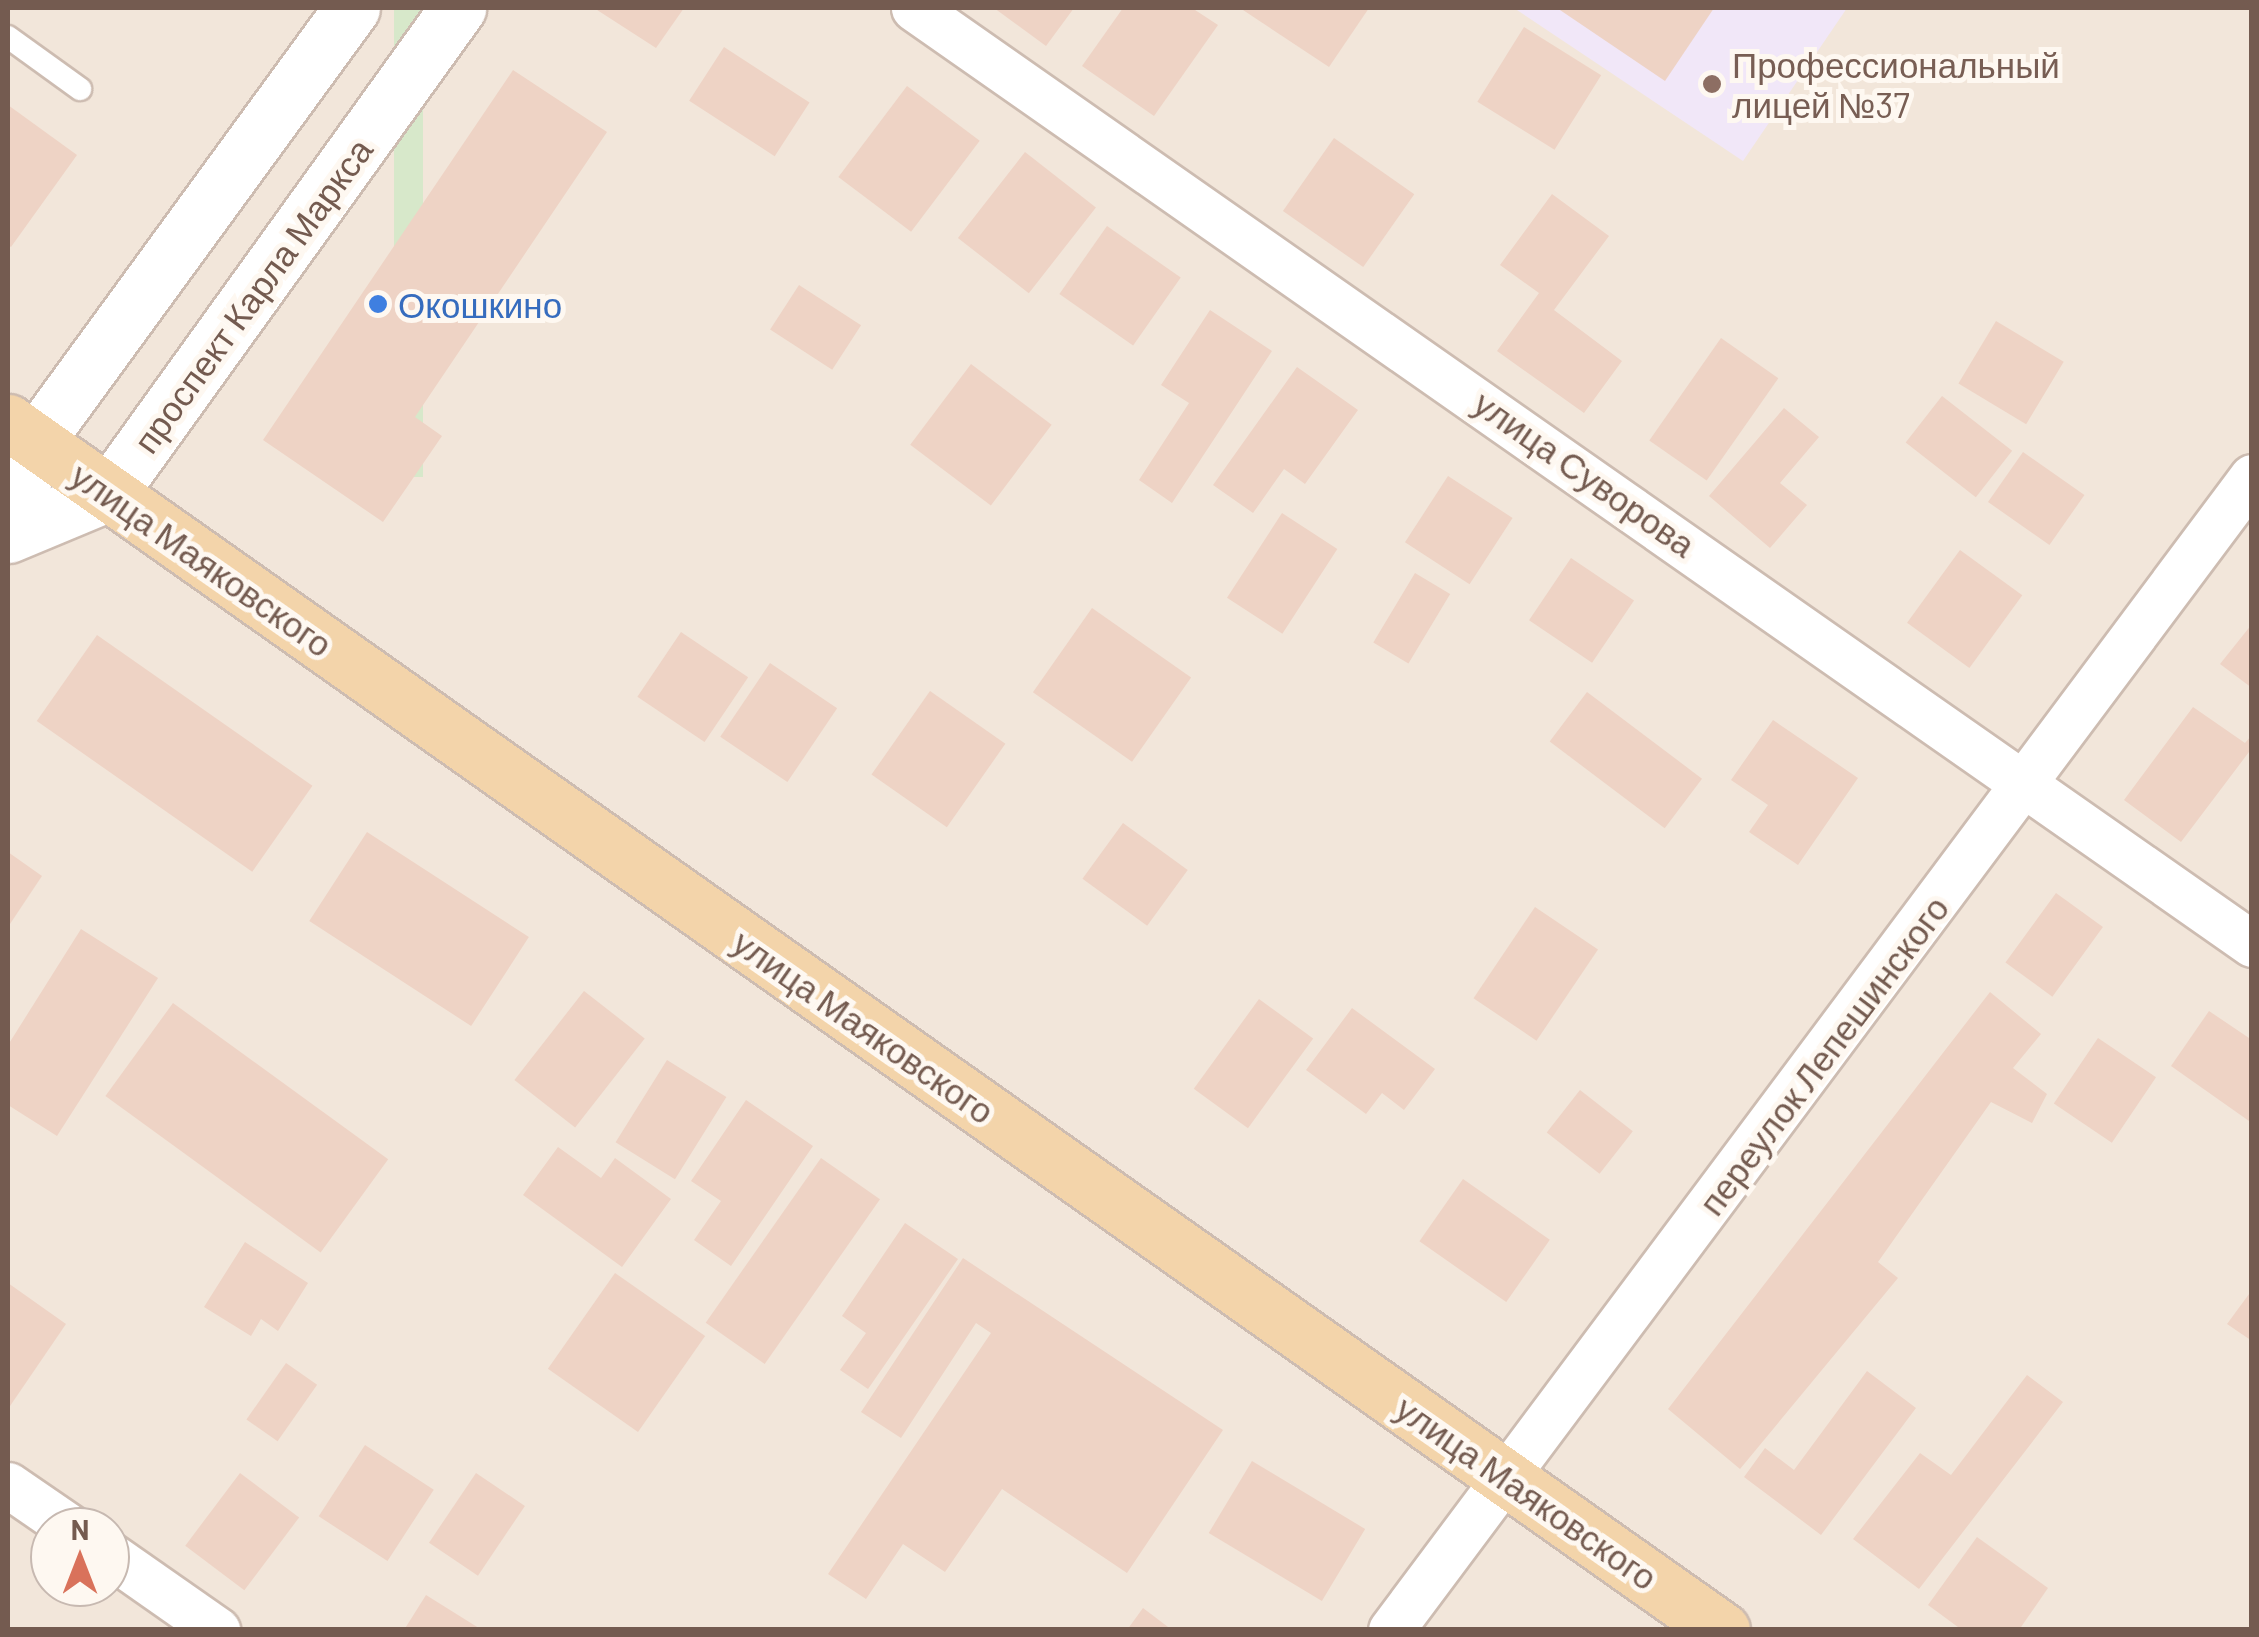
<!DOCTYPE html>
<html>
<head>
<meta charset="utf-8">
<style>
  body { margin:0 }
  #map { position:relative; width:2259px; height:1637px; overflow:hidden; background:#fbf4eb; font-family:Barlow,sans-serif }
  div>[style] { position:absolute }
  .residential>* { inset:0; background:#f2e6da }
  .education>* { inset:0; background:#f1e7f8 }
  .green>* { inset:0; background:#d7e8ca; transform-origin:0 0 }
  .building>* { inset:0; background:#eed3c5; transform-origin:0 0 }
  .roads { filter:drop-shadow(2px 0 #cdbcb1) drop-shadow(-2px 0 #cdbcb1) drop-shadow(0 2px #cdbcb1) drop-shadow(0 -2px #cdbcb1) }
  .lane>* { height:22px; margin:-11px; padding:0 11px; transform-origin:11px; border-radius:11px; background:#fff }
  .street>* { height:45px; margin:-22.5px; padding:0 22.5px; transform-origin:22.5px; border-radius:22.5px; background:#fff }
  .secondary>* { height:55px; margin:-27.5px; padding:0 27.5px; transform-origin:27.5px; border-radius:27.5px; background:#fff }
  .primary>* { height:55px; margin:-27.5px; padding:0 27.5px; transform-origin:27.5px; border-radius:27.5px; background:#f3d4aa }
  .dots>* { width:28px; height:28px; translate:-50% -50%; box-sizing:border-box; border:5px solid #fef8f1; border-radius:50% }
  span { translate:-50% -50%; white-space:nowrap; text-align:center; line-height:1.15; -webkit-text-stroke:10px #fef8f1; paint-order:stroke }
  .education-label { font-size:35px; color:#785e54 }
  .left { translate:0 -50%; text-align:left }
  .street-label { font-size:35px; color:#745b50 }
  .shop-label { font-size:35px; color:#366cbe }
  .frame { position:absolute; inset:0; border:10px solid #745b50; pointer-events:none }
  .north { position:absolute; left:30px; top:1507px; width:100px; height:100px; box-sizing:border-box; background:#fef8f1; border:2px solid #c7b9b1; border-radius:50%; rotate:0deg; font-size:28px; font-weight:700; line-height:40px; text-align:center; color:#745b50 }
  .north::after { content:''; display:block; margin:auto; width:35px; height:45px; background:#d9725b; clip-path:polygon(50% 0,100% 100%,50% 72%,0 100%) }
</style>
</head>
<body>
<div id="map">
  <div class="residential">
    <div style="clip-path:polygon(evenodd,8px 8px,2251px 8px,2251px 1629px,8px 1630px,8px 8px,50px 1527px,110px 1527px,110px 1587px,50px 1587px,50px 1527px)"></div>
  </div>
  <div class="education">
    <div style="clip-path:polygon(1514px 8px,1847px 8px,1743px 161px)"></div>
  </div>
  <div class="green">
    <div style="left:394px;top:8px;width:29px;height:469px"></div>
  </div>
  <div class="building">
    <div style="clip-path:polygon(594px 8px,684px 8px,656px 48px)"></div>
    <div style="clip-path:polygon(994px 8px,1074px 8px,1046px 46px)"></div>
    <div style="clip-path:polygon(1123px 8px,1192px 8px,1218px 25px,1154px 116px,1082px 66px)"></div>
    <div style="clip-path:polygon(1240px 8px,1369px 8px,1329px 67px)"></div>
    <div style="clip-path:polygon(1557px 8px,1714px 8px,1665px 81px)"></div>
    <div style="left:1524px;top:27px;width:91px;height:88px;rotate:32deg"></div>
    <div style="left:724px;top:47px;width:102px;height:64px;rotate:33deg"></div>
    <div style="clip-path:polygon(513px 70px,607px 132px,415px 417px,442px 436px,383px 522px,263px 440px)"></div>
    <div style="left:907px;top:86px;width:91px;height:114px;rotate:37deg"></div>
    <div style="clip-path:polygon(8px 105px,77px 155px,11px 247px,8px 245px)"></div>
    <div style="left:1334px;top:138px;width:98px;height:89px;rotate:35deg"></div>
    <div style="left:1025px;top:152px;width:90px;height:109px;rotate:38deg"></div>
    <div style="clip-path:polygon(1552px 194px,1609px 236px,1554px 310px,1622px 361px,1584px 413px,1497px 351px,1539px 293px,1500px 265px)"></div>
    <div style="left:1107px;top:226px;width:90px;height:83px;rotate:35deg"></div>
    <div style="left:799px;top:285px;width:74px;height:53px;rotate:33deg"></div>
    <div style="clip-path:polygon(1210px 310px,1272px 351px,1172px 503px,1139px 480px,1189px 403px,1161px 385px)"></div>
    <div style="left:1996px;top:321px;width:79px;height:73px;rotate:31deg"></div>
    <div style="left:1721px;top:338px;width:70px;height:125px;rotate:35deg"></div>
    <div style="left:971px;top:364px;width:101px;height:101px;rotate:37deg"></div>
    <div style="clip-path:polygon(1297px 367px,1358px 410px,1305px 484px,1284px 469px,1253px 513px,1213px 485px)"></div>
    <div style="left:1942px;top:396px;width:89px;height:59px;rotate:38deg"></div>
    <div style="clip-path:polygon(1784px 408px,1819px 437px,1780px 483px,1807px 505px,1770px 548px,1709px 496px)"></div>
    <div style="left:2023px;top:452px;width:75px;height:61px;rotate:35deg"></div>
    <div style="left:1448px;top:476px;width:77px;height:79px;rotate:33deg"></div>
    <div style="left:1282px;top:513px;width:66px;height:101px;rotate:33deg"></div>
    <div style="left:1960px;top:550px;width:77px;height:90px;rotate:36deg"></div>
    <div style="left:1571px;top:558px;width:76px;height:75px;rotate:34deg"></div>
    <div style="left:1415px;top:573px;width:41px;height:81px;rotate:31deg"></div>
    <div style="left:1092px;top:608px;width:121px;height:103px;rotate:35deg"></div>
    <div style="clip-path:polygon(2252px 624px,2252px 688px,2220px 664px)"></div>
    <div style="left:681px;top:632px;width:81px;height:78px;rotate:34deg"></div>
    <div style="left:97px;top:635px;width:263px;height:105px;rotate:35deg"></div>
    <div style="left:770px;top:663px;width:81px;height:89px;rotate:34deg"></div>
    <div style="left:930px;top:691px;width:92px;height:102px;rotate:35deg"></div>
    <div style="left:1587px;top:692px;width:144px;height:62px;rotate:37deg"></div>
    <div style="clip-path:polygon(2193px 707px,2245px 743px,2252px 735px,2252px 748px,2181px 842px,2124px 800px)"></div>
    <div style="clip-path:polygon(1773px 720px,1858px 778px,1798px 865px,1749px 832px,1768px 805px,1731px 780px)"></div>
    <div style="left:1123px;top:823px;width:80px;height:69px;rotate:36deg"></div>
    <div style="left:367px;top:832px;width:193px;height:106px;rotate:33deg"></div>
    <div style="clip-path:polygon(8px 852px,42px 876px,8px 927px)"></div>
    <div style="left:2056px;top:893px;width:58px;height:86px;rotate:36deg"></div>
    <div style="left:1535px;top:907px;width:76px;height:110px;rotate:34deg"></div>
    <div style="clip-path:polygon(81px 929px,158px 978px,57px 1136px,8px 1105px,8px 1045px)"></div>
    <div style="left:584px;top:991px;width:77px;height:113px;rotate:38deg"></div>
    <div style="clip-path:polygon(1990px 992px,2041px 1034px,2013px 1068px,2047px 1094px,2032px 1123px,1991px 1102px,1878px 1262px,1898px 1278px,1740px 1469px,1668px 1409px)"></div>
    <div style="left:1259px;top:999px;width:67px;height:111px;rotate:36deg"></div>
    <div style="left:173px;top:1003px;width:266px;height:115px;rotate:36deg"></div>
    <div style="clip-path:polygon(1352px 1008px,1435px 1069px,1404px 1110px,1382px 1093px,1366px 1114px,1306px 1070px)"></div>
    <div style="clip-path:polygon(2209px 1011px,2252px 1040px,2249px 1121px,2171px 1066px)"></div>
    <div style="left:2098px;top:1038px;width:70px;height:79px;rotate:34deg"></div>
    <div style="left:667px;top:1060px;width:70px;height:97px;rotate:32deg"></div>
    <div style="left:1580px;top:1090px;width:67px;height:54px;rotate:38deg"></div>
    <div style="clip-path:polygon(746px 1100px,813px 1146px,731px 1266px,694px 1240px,721px 1201px,691px 1181px)"></div>
    <div style="clip-path:polygon(558px 1147px,601px 1178px,615px 1158px,671px 1199px,622px 1267px,523px 1195px)"></div>
    <div style="left:821px;top:1158px;width:72px;height:201px;rotate:35deg"></div>
    <div style="left:1463px;top:1179px;width:106px;height:76px;rotate:35deg"></div>
    <div style="clip-path:polygon(905px 1223px,958px 1259px,868px 1389px,840px 1370px,866px 1333px,842px 1316px)"></div>
    <div style="clip-path:polygon(245px 1242px,308px 1283px,278px 1331px,261px 1319px,251px 1336px,204px 1307px)"></div>
    <div style="clip-path:polygon(963px 1258px,1223px 1430px,1127px 1573px,1002px 1489px,945px 1572px,903px 1544px,866px 1599px,828px 1574px,991px 1333px,976px 1323px,901px 1438px,861px 1412px)"></div>
    <div style="left:615px;top:1273px;width:110px;height:117px;rotate:35deg"></div>
    <div style="clip-path:polygon(8px 1283px,66px 1324px,8px 1409px)"></div>
    <div style="clip-path:polygon(2252px 1290px,2252px 1341px,2227px 1324px)"></div>
    <div style="left:286px;top:1363px;width:38px;height:69px;rotate:35deg"></div>
    <div style="clip-path:polygon(1867px 1371px,1916px 1408px,1821px 1535px,1744px 1477px,1765px 1448px,1794px 1470px)"></div>
    <div style="clip-path:polygon(2027px 1375px,2063px 1402px,1919px 1589px,1853px 1539px,1920px 1453px,1951px 1475px)"></div>
    <div style="left:365px;top:1445px;width:82px;height:85px;rotate:33deg"></div>
    <div style="left:1252px;top:1461px;width:132px;height:84px;rotate:31deg"></div>
    <div style="left:240px;top:1473px;width:74px;height:91px;rotate:37deg"></div>
    <div style="left:476px;top:1473px;width:59px;height:84px;rotate:34deg"></div>
    <div style="clip-path:polygon(1977px 1537px,2048px 1588px,2019px 1630px,1962px 1630px,1928px 1605px)"></div>
    <div style="clip-path:polygon(426px 1595px,482px 1630px,404px 1630px)"></div>
    <div style="clip-path:polygon(1143px 1608px,1172px 1630px,1127px 1630px)"></div>
  </div>
  <div class="roads">
    <div class="lane">
      <div style="left:8px;top:37px;width:89px;rotate:35.8deg"></div>
    </div>
    <div class="street">
      <div style="left:914px;top:8px;width:1633px;rotate:34.97deg"></div>
      <div style="left:8px;top:1485px;width:74px;rotate:34.5deg"></div>
      <div style="left:110px;top:1555px;width:131px;rotate:35deg"></div>
      <div style="left:1391px;top:1630px;width:1439px;rotate:-53.25deg"></div>
    </div>
    <div class="secondary">
      <div style="left:8px;top:529px;width:92px;rotate:-72.3deg"></div>
      <div style="left:36px;top:441px;width:536px;rotate:-53.88deg"></div>
      <div style="left:8px;top:535px;width:109px;rotate:-22.6deg"></div>
      <div style="left:109px;top:493px;width:598px;rotate:-54.26deg"></div>
    </div>
    <div class="primary">
      <div style="left:8px;top:422px;width:2097px;rotate:35.18deg"></div>
    </div>
  </div>
  <div class="dots">
    <div style="left:1712px;top:84px;background:#8d6e63"></div>
    <div style="left:378px;top:304px;background:#3f7fe0"></div>
  </div>
  <div class="education-label">
    <span class="left" style="left:1732px;top:84px">Профессиональный<br>лицей №37</span>
  </div>
  <div class="street-label">
    <span style="left:252px;top:295px;rotate:-54deg">проспект Карла Маркса</span>
    <span style="left:1585px;top:473px;rotate:35deg">улица Суворова</span>
    <span style="left:202px;top:559px;rotate:35deg">улица Маяковского</span>
    <span style="left:864px;top:1026px;rotate:35deg">улица Маяковского</span>
    <span style="left:1823px;top:1055px;rotate:-53deg">переулок Лепешинского</span>
    <span style="left:1527px;top:1492px;rotate:35deg">улица Маяковского</span>
  </div>
  <div class="shop-label">
    <span class="left" style="left:398px;top:304px">Окошкино</span>
  </div>
  <div class="frame"></div>
  <div class="north">N</div>
</div>
</body>
</html>
